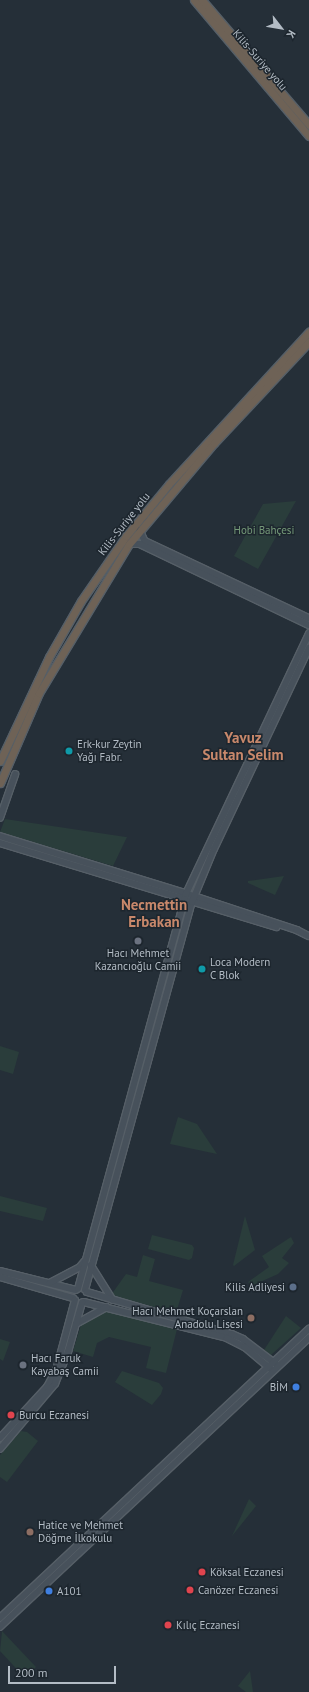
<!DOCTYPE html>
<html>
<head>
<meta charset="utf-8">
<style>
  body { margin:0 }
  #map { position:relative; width:309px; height:1692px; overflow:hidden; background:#252f38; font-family:"PT Sans",sans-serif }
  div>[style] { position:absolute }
  .green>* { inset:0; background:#2a3d3b }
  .roads { filter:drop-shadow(1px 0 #565f67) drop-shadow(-1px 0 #565f67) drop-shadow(0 1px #565f67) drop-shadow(0 -1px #565f67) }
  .secondary>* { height:5.5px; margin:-2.75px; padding:0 2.75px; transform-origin:2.75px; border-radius:2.75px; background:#47515b }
  .highway>* { height:7px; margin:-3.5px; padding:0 3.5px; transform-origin:3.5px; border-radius:3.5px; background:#6e6256 }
  .dots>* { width:11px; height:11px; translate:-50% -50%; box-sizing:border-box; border:2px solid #1d262e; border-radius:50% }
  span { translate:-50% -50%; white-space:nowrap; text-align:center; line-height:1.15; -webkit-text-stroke:3px #1d262e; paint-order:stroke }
  .street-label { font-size:11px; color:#b3bcc5 }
  .park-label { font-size:11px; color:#749878 }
  .poi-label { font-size:11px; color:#b3bcc5 }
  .left { translate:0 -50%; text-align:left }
  .right { translate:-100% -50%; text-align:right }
  .district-label { font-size:15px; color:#c8886b; font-weight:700 }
  .north { position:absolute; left:261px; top:8px; width:40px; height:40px; -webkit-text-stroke:3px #1d262e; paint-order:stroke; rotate:121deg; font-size:11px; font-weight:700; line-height:16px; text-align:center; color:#b3bcc5 }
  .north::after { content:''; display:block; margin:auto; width:14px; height:18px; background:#b3bcc5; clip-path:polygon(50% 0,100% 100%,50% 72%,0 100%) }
  .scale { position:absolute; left:8px; top:1666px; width:108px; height:18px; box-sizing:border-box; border:2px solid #b3bcc5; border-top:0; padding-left:5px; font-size:12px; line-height:14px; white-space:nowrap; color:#b3bcc5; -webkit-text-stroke:3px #1d262e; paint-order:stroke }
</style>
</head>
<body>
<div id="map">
  <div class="green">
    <div style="clip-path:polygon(296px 501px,258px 569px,234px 556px,263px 504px)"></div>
    <div style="clip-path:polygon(5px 819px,126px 837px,127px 837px,113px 866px,0 832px)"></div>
    <div style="clip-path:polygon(284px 876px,275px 895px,248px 883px,248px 881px)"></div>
    <div style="clip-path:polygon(0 1046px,19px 1052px,13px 1074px,0 1070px)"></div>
    <div style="clip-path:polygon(178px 1117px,197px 1124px,217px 1154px,170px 1144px)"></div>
    <div style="clip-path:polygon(0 1196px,47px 1208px,43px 1221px,0 1211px)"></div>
    <div style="clip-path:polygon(245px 1216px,255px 1250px,234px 1266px,233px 1265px)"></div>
    <div style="clip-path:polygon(152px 1235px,192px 1245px,194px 1248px,192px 1258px,189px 1260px,148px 1249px)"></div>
    <div style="clip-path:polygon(291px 1237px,294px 1243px,282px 1258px,289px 1263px,278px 1274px,251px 1286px,248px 1282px,269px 1267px,262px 1256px)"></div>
    <div style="clip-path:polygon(143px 1255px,155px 1259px,149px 1281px,183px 1290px,176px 1313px,111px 1295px,126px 1274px,137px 1277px)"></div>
    <div style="clip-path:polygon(106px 1311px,177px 1329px,166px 1373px,146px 1368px,151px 1347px,109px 1337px,97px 1343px,93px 1357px,73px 1351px,81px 1325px)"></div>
    <div style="clip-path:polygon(286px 1316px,301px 1328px,271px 1355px,264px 1350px)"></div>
    <div style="clip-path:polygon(0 1339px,10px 1342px,3px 1361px,0 1359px)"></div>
    <div style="clip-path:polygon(122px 1371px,159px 1383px,163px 1388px,161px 1394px,152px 1405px,115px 1382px)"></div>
    <div style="clip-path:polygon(21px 1431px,27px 1432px,38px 1441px,7px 1482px,0 1477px,0 1455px)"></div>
    <div style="clip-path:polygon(249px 1499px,256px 1506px,232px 1536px)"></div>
    <div style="clip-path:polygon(2px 1631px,36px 1667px,25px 1678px,0 1651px)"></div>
    <div style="clip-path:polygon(250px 1671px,253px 1692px,246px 1692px,238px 1686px)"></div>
  </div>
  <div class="roads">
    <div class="secondary">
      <div style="left:140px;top:530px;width:12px;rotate:66deg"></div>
      <div style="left:145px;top:541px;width:181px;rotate:25.2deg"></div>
      <div style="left:129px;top:544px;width:11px"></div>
      <div style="left:140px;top:544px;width:187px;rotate:25.6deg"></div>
      <div style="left:0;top:818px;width:46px;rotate:-70.8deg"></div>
      <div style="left:0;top:836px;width:190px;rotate:17.1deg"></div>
      <div style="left:182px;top:892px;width:121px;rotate:18.3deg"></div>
      <div style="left:297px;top:930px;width:13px;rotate:27deg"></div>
      <div style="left:0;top:843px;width:289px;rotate:16.9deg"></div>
      <div style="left:91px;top:1265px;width:41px;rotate:57.8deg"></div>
      <div style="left:0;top:1271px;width:78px;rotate:14deg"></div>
      <div style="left:0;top:1277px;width:76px;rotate:16deg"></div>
      <div style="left:50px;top:1283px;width:34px;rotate:-28deg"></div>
      <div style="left:80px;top:1267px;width:6px;rotate:-51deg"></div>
      <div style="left:78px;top:1289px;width:409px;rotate:-74.7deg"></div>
      <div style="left:186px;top:894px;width:288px;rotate:-64.7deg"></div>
      <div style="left:85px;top:1290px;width:402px;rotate:-74.6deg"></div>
      <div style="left:192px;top:902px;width:57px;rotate:-67.5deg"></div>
      <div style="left:214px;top:849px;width:222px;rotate:-64.7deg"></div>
      <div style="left:87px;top:1292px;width:151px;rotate:16.2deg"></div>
      <div style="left:232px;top:1334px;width:12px;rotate:24deg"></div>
      <div style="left:243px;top:1339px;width:41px;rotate:37.1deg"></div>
      <div style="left:84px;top:1302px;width:147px;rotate:14.1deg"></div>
      <div style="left:227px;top:1338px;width:20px;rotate:27deg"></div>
      <div style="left:245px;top:1347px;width:34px;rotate:40deg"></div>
      <div style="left:76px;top:1324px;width:35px;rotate:-29deg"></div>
      <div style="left:0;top:1438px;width:69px;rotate:-47.3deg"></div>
      <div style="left:47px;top:1387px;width:18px;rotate:-61deg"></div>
      <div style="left:56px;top:1371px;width:73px;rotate:-75deg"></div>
      <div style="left:0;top:1449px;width:85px;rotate:-49.8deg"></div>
      <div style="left:55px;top:1384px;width:35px;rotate:-68deg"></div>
      <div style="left:68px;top:1352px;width:51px;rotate:-74.1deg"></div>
      <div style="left:0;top:1618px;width:423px;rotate:-43.1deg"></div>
      <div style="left:0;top:1627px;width:423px;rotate:-43.1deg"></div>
    </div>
    <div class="highway">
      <div style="left:194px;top:0;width:178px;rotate:49.8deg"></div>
      <div style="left:202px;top:0;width:165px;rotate:49.4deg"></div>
      <div style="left:0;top:761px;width:115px;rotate:-64.8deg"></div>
      <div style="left:49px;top:657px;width:64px;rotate:-60.3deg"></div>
      <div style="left:81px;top:601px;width:79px;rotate:-55.3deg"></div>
      <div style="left:126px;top:536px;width:67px;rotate:-50.4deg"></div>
      <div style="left:169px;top:484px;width:207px;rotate:-47.4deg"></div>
      <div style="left:0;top:783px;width:98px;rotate:-66.6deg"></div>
      <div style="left:39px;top:693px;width:174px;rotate:-58.9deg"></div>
      <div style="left:129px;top:544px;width:132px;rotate:-49.9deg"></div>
      <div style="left:214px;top:443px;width:139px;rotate:-46.8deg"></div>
    </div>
  </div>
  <div class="dots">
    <div style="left:69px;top:751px;background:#0f9aa8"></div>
    <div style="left:138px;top:941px;background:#6b7280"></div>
    <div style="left:202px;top:969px;background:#0f9aa8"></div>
    <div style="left:293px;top:1287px;background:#5c6f8a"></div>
    <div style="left:251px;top:1318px;background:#8d6e63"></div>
    <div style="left:23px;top:1365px;background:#6b7280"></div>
    <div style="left:296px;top:1387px;background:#3f7fe0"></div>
    <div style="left:11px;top:1415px;background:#e0444e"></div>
    <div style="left:30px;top:1532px;background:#8d6e63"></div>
    <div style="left:202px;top:1572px;background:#e0444e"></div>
    <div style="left:190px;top:1590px;background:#e0444e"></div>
    <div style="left:49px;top:1591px;background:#3f7fe0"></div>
    <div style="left:168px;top:1625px;background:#e0444e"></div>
  </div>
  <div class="street-label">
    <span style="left:260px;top:60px;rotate:49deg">Kilis-Suriye yolu</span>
    <span style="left:124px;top:524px;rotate:-52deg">Kilis-Suriye yolu</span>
  </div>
  <div class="park-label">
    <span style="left:264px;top:530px">Hobi Bahçesi</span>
  </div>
  <div class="poi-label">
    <span class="left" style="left:77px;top:751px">Erk-kur Zeytin<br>Yağı Fabr.</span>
    <span style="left:138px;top:960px">Hacı Mehmet<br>Kazancıoğlu Camii</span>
    <span class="left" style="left:210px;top:969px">Loca Modern<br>C Blok</span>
    <span class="right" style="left:285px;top:1287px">Kilis Adliyesi</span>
    <span class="right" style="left:243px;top:1318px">Hacı Mehmet Koçarslan<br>Anadolu Lisesi</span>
    <span class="left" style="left:31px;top:1365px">Hacı Faruk<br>Kayabaş Camii</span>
    <span class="right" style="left:288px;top:1387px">BİM</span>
    <span class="left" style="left:19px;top:1415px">Burcu Eczanesi</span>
    <span class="left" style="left:38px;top:1532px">Hatice ve Mehmet<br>Döğme İlkokulu</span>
    <span class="left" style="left:210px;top:1572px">Köksal Eczanesi</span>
    <span class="left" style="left:198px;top:1590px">Canözer Eczanesi</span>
    <span class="left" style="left:57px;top:1591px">A101</span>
    <span class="left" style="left:176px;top:1625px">Kılıç Eczanesi</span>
  </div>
  <div class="district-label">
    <span style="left:243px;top:746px">Yavuz<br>Sultan Selim</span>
    <span style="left:154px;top:913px">Necmettin<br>Erbakan</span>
  </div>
  <div class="north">K</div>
  <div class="scale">200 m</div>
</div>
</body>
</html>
